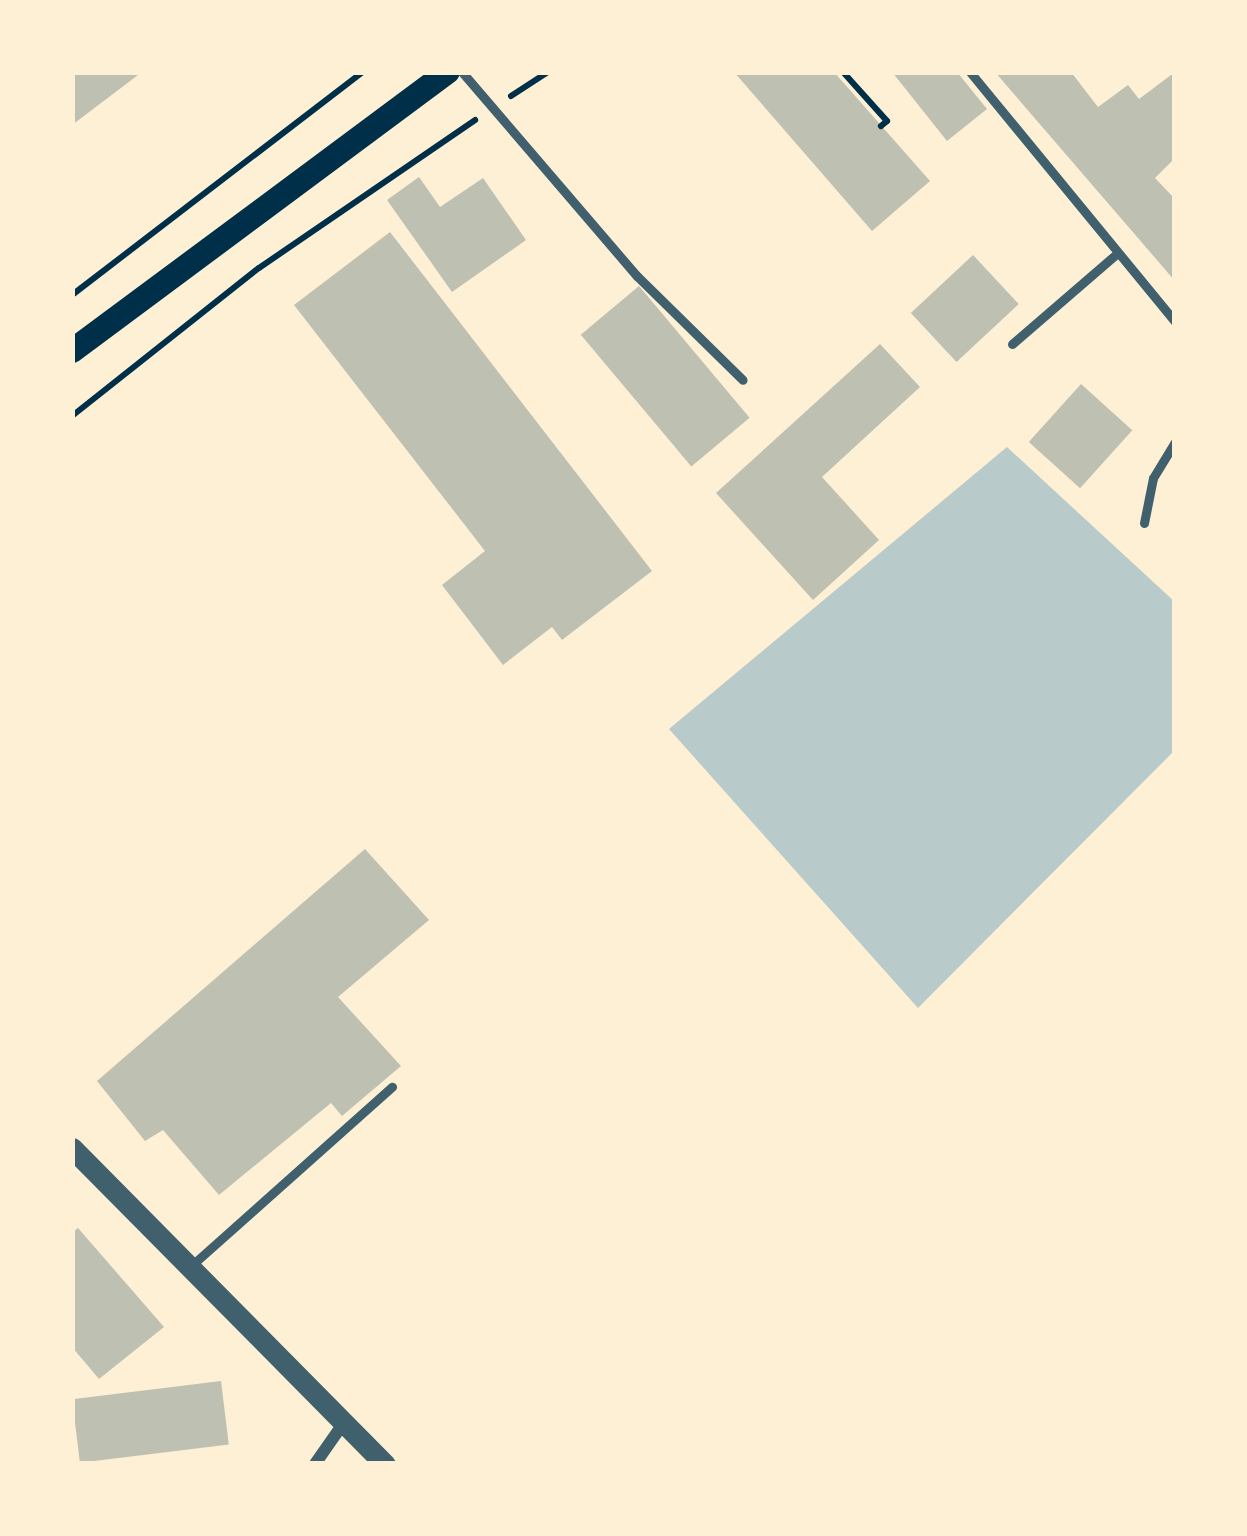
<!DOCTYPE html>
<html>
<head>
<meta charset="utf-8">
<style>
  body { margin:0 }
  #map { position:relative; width:1247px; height:1536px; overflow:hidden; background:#fdf0d5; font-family:"DM Sans",sans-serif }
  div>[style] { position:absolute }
  .green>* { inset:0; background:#b9caca }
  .building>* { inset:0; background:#bec0b2; transform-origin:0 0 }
  .path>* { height:6px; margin:-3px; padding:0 3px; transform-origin:3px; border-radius:3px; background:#003049 }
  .service>* { height:9px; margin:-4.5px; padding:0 4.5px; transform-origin:4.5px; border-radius:4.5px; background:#3f606c }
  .minor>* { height:12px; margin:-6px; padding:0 6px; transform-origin:6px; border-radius:6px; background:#3f606c }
  .tertiary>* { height:21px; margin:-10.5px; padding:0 10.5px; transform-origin:10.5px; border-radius:10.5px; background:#3f606c }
  .secondary>* { height:24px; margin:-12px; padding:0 12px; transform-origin:12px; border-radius:12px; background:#003049 }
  span { translate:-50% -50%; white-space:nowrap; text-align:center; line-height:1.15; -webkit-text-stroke:10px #fdf0d5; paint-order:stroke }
  .frame { position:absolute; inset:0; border:75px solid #fdf0d5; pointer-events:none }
</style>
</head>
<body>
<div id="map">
  <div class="green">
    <div style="clip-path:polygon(1007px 447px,1175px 602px,1175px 750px,918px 1008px,669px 729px)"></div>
  </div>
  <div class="building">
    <div style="clip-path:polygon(72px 72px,142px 72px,72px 125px)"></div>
    <div style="clip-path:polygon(734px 72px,834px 72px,930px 181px,872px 231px)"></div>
    <div style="clip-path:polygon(892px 72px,957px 72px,987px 109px,947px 141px)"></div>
    <div style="clip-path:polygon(995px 72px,1071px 72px,1098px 107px,1128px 85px,1139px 99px,1175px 72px,1175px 158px,1155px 178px,1175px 199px,1175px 281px)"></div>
    <div style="clip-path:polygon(419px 177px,440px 207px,483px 178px,526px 240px,452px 292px,387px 200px)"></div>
    <div style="clip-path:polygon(390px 232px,652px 571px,562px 640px,552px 627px,503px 665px,442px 585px,485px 551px,294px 305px)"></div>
    <div style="left:973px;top:255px;width:67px;height:85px;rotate:47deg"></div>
    <div style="left:639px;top:286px;width:172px;height:76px;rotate:50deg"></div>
    <div style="clip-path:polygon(880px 344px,920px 387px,822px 477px,879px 540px,813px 600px,716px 493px)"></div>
    <div style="left:1081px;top:384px;width:69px;height:78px;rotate:42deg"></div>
    <div style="clip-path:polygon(365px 849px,429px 920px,338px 997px,401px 1066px,342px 1116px,331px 1103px,219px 1195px,163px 1130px,145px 1141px,97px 1081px)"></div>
    <div style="clip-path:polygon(78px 1228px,164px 1327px,99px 1379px,72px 1347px,72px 1233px)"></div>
    <div style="left:221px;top:1381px;width:64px;height:150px;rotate:83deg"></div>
  </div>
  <div class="path">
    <div style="left:843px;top:72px;width:66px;rotate:48.1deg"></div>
    <div style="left:887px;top:121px;width:8px;rotate:140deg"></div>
    <div style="left:511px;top:96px;width:44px;rotate:-33deg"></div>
    <div style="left:72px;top:295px;width:367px;rotate:-37.5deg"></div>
    <div style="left:72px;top:416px;width:238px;rotate:-38.4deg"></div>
    <div style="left:259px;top:268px;width:262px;rotate:-34.4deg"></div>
  </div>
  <div class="service">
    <div style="left:462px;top:72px;width:269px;rotate:49.4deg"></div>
    <div style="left:637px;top:276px;width:148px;rotate:44.5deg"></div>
    <div style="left:970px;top:72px;width:323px;rotate:50.6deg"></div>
    <div style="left:1012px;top:344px;width:135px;rotate:-40.8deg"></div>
    <div style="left:1144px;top:523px;width:46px;rotate:-78.7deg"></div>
    <div style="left:1153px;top:478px;width:42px;rotate:-58.6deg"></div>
    <div style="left:192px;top:1265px;width:268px;rotate:-41.7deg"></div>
  </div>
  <div class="minor">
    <div style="left:315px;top:1464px;width:52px;rotate:-55.1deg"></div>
  </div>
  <div class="tertiary">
    <div style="left:72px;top:1148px;width:445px;rotate:45.3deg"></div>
  </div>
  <div class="secondary">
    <div style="left:72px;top:351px;width:468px;rotate:-36.6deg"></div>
  </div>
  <div class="frame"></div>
</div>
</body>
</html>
